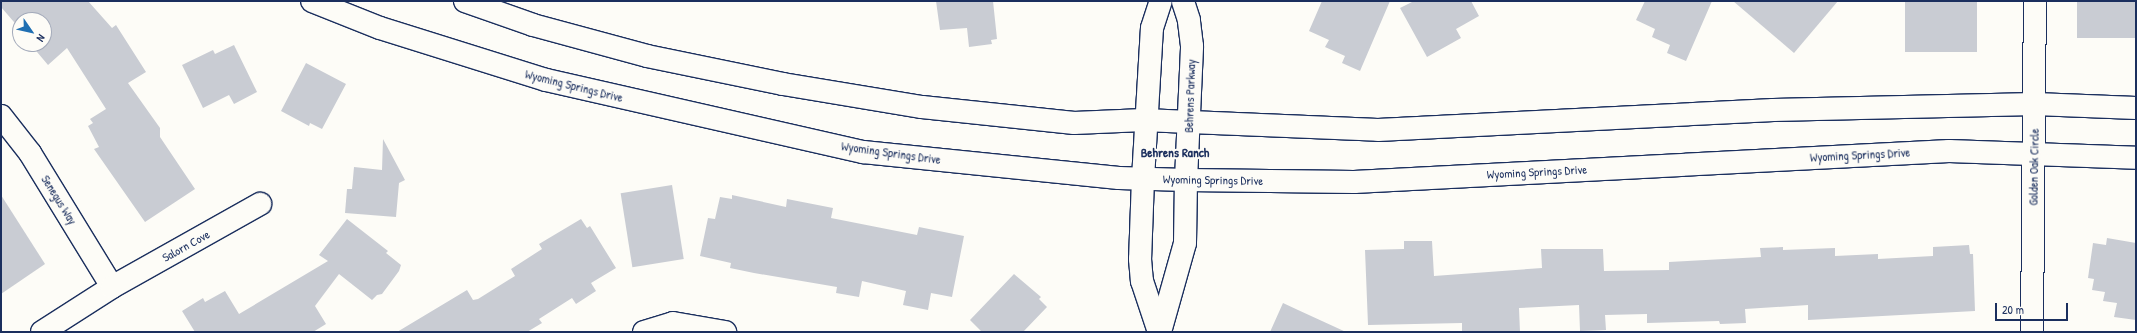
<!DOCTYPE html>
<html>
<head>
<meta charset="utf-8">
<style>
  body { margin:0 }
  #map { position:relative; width:2137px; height:333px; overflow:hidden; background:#fdfcf7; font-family:"Patrick Hand",sans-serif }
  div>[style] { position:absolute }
  .building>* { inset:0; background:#c9ccd3; transform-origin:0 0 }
  .roads { filter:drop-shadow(1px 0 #1b2f5e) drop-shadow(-1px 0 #1b2f5e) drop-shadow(0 1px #1b2f5e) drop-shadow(0 -1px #1b2f5e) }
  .minor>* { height:22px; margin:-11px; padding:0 11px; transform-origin:11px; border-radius:11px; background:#fdfcf7 }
  .tertiary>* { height:22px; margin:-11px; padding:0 11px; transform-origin:11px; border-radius:11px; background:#fdfcf7 }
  span { translate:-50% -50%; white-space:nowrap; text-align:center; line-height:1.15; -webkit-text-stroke:4px #fdfcf7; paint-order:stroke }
  .street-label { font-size:12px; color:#1b2f5e }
  .neighbourhood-label { font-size:13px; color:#1b2f5e; font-weight:700 }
  .frame { position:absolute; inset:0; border:2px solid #1b2f5e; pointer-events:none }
  .north { position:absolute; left:12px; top:12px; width:40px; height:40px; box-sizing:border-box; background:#fdfcf7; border:1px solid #a3aaba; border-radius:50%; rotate:124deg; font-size:11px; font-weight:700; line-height:16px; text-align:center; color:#1b2f5e }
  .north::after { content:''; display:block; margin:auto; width:14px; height:18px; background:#1f6fb2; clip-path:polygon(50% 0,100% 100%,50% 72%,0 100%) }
  .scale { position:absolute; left:1995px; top:303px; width:73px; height:18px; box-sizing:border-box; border:2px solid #1b2f5e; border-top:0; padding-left:5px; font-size:12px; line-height:14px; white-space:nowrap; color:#1b2f5e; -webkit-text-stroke:3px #fdfcf7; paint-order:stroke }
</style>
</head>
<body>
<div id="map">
  <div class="building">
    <div style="clip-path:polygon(1px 1px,88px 1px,112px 28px,116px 25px,146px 72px,128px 83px,160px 128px,160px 137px,195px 189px,145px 222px,94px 149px,99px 147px,88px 126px,93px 123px,90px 119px,106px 109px,67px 48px,48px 65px,32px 46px,33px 44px,44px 44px,44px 20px,20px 20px,20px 29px,1px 7px)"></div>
    <div style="clip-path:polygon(936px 1px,993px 1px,997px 39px,991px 40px,992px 44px,969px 47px,967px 28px,940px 30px)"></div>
    <div style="clip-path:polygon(1322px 1px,1390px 1px,1360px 71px,1342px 63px,1345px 56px,1325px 47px,1329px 40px,1309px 31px)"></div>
    <div style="clip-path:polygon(1414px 1px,1471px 1px,1479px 16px,1456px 29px,1461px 38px,1427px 57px,1400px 8px)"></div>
    <div style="clip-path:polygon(1645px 1px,1712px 1px,1686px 61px,1667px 53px,1670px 45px,1652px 37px,1655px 29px,1636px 20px)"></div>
    <div style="clip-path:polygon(1733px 1px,1838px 1px,1794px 53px)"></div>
    <div style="left:1905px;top:1px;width:72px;height:51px"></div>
    <div style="left:2077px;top:1px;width:59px;height:37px"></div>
    <div style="clip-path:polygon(234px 45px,257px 92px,234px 104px,229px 95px,203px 108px,182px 65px,213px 50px,215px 54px)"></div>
    <div style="clip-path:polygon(306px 63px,346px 84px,322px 129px,310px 123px,309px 126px,281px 111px)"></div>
    <div style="clip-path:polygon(383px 139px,405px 180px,399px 183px,396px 217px,345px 213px,347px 189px,352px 189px,354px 167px,382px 170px)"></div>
    <div style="left:672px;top:185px;width:75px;height:52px;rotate:81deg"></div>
    <div style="clip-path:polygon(1px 195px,45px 264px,1px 294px)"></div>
    <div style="clip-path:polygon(732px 195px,786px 207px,787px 199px,833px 208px,831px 218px,917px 235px,919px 227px,964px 236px,952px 297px,931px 293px,928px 310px,903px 305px,906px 291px,862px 281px,859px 297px,836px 293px,837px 287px,754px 273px,730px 268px,731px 263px,700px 256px,708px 218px,715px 219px,720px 197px,732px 199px)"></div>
    <div style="clip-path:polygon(347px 219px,388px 251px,386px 253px,401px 265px,399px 271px,382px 294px,377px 295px,372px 300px,339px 274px,315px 306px,326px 324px,313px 332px,195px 332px,182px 311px,203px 298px,205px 302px,225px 291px,239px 314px,328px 261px,319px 255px)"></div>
    <div style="clip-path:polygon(581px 219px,587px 228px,590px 226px,616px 268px,591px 283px,596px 291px,576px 304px,572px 298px,539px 319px,542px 323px,527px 332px,397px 332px,467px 290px,473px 300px,478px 299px,515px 276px,511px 269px,542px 249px,539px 244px)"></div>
    <div style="clip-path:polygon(2107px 238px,2136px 243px,2136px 320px,2114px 317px,2117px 303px,2103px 301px,2105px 292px,2092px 290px,2094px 279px,2088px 278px,2093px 243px,2106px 245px)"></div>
    <div style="clip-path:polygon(1404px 241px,1432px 241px,1434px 276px,1542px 268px,1541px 249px,1603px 249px,1604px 271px,1669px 270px,1669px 262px,1761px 257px,1760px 248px,1783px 247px,1783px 250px,1835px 248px,1835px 256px,1878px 254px,1878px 259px,1933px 256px,1933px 247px,1969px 245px,1970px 254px,1973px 254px,1975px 311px,1808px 320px,1808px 305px,1745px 309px,1746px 323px,1720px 324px,1719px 321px,1647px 323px,1647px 314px,1605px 315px,1606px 330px,1580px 331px,1579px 305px,1519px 308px,1520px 332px,1462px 332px,1462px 323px,1368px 325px,1365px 250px,1404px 249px)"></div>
    <div style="clip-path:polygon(1014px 274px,1041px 297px,1039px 299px,1047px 307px,1023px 332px,982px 332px,970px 320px)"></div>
    <div style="clip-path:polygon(1283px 303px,1298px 310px,1346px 332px,1270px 332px)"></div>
  </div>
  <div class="roads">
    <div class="minor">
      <div style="left:1px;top:116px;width:47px;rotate:51.9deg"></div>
      <div style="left:30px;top:153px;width:157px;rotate:58.5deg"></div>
      <div style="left:1190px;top:122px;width:188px;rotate:2.4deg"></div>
      <div style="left:1378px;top:130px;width:396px;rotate:-2.9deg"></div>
      <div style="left:1773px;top:110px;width:262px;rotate:-1.3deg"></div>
      <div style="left:2035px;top:104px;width:101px;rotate:2.3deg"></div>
      <div style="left:1143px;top:179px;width:80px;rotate:92.1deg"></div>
      <div style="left:1140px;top:259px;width:22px;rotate:85deg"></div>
      <div style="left:1142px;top:281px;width:54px;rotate:71.6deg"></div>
      <div style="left:42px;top:332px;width:83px;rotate:-32.7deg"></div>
      <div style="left:112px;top:287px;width:170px;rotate:-29.3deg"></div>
      <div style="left:644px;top:332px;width:30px;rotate:-17deg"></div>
      <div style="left:673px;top:323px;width:53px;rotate:9.8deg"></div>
      <div style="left:1160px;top:332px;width:92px;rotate:-74.3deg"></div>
      <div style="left:1185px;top:243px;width:63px;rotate:-89.1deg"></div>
      <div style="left:1186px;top:180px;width:168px;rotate:0.7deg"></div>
      <div style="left:1354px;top:182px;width:596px;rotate:-2.98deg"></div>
      <div style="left:1949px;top:151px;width:187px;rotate:2.1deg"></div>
      <div style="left:2032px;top:332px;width:331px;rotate:-89.5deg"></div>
    </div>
    <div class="tertiary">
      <div style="left:312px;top:1px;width:73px;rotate:21.7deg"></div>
      <div style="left:380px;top:28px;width:174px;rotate:17.4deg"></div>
      <div style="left:546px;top:80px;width:325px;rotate:12.8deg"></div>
      <div style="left:863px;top:152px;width:257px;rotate:5.8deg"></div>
      <div style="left:1119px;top:178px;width:67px;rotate:1.7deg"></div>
      <div style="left:1186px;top:180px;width:134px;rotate:-87.4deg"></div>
      <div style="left:1192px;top:46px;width:26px;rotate:-97deg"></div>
      <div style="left:1189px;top:20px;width:20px;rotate:-108deg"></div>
      <div style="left:465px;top:1px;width:72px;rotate:19.4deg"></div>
      <div style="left:533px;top:25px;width:118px;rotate:15.2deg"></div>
      <div style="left:647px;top:56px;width:139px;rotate:11.6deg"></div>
      <div style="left:783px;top:84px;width:141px;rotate:9.4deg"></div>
      <div style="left:922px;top:107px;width:153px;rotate:6deg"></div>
      <div style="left:1074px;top:123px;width:70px;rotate:-2.5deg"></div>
      <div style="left:1144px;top:120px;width:46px;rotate:2.5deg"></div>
      <div style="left:1143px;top:179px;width:151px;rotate:-86.6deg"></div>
      <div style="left:1152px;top:28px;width:28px;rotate:-72deg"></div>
    </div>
  </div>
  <div class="street-label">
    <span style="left:574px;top:86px;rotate:14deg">Wyoming Springs Drive</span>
    <span style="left:1190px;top:96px;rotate:-88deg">Behrens Parkway</span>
    <span style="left:891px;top:153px;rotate:8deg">Wyoming Springs Drive</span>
    <span style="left:1860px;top:155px;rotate:-3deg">Wyoming Springs Drive</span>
    <span style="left:2034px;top:167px;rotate:-89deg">Golden Oak Circle</span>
    <span style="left:1537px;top:172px;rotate:-3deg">Wyoming Springs Drive</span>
    <span style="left:1213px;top:180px;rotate:1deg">Wyoming Springs Drive</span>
    <span style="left:59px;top:200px;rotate:58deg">Senegus Way</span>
    <span style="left:186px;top:246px;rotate:-29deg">Salorn Cove</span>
  </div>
  <div class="neighbourhood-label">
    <span style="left:1175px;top:152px">Behrens Ranch</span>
  </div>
  <div class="frame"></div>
  <div class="north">N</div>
  <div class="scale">20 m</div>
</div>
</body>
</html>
